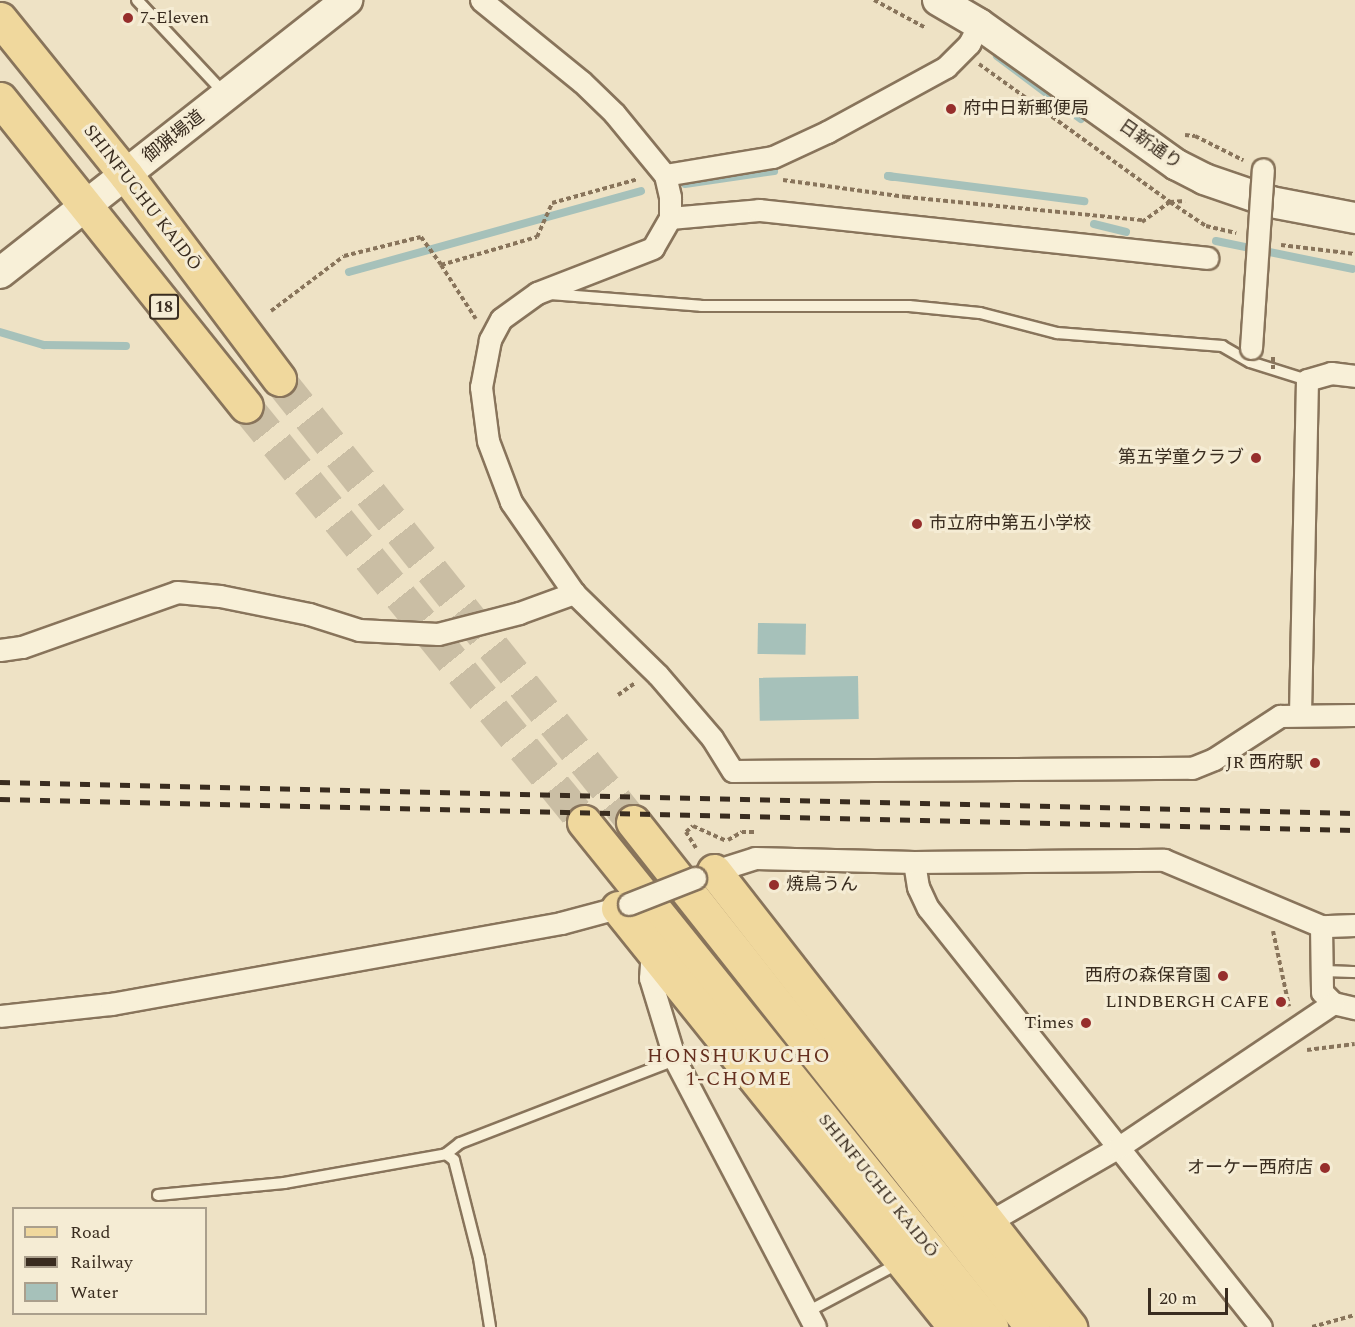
<!DOCTYPE html>
<html>
<head>
<meta charset="utf-8">
<style>
  body { margin:0 }
  #map { position:relative; width:1355px; height:1327px; overflow:hidden; background:#eee2c5; font-family:Spectral,"Noto Sans JP",serif }
  div>[style] { position:absolute }
  .water>* { inset:0; background:#a6c1ba; transform-origin:0 0 }
  .stream>* { height:8px; margin:-4px; padding:0 4px; transform-origin:4px; border-radius:4px; background:#a6c1ba }
  .primary-tunnel>* { height:33px; margin-top:-16.5px; transform-origin:0; background:repeating-linear-gradient(90deg,#cabea4 0 33px,transparent 0 49px) }
  .path>* { height:4px; margin-top:-2px; transform-origin:0; background:repeating-linear-gradient(90deg,#88745b 0 4.5px,transparent 0 7.5px) }
  .roads { filter:drop-shadow(2px 0 #88745b) drop-shadow(-2px 0 #88745b) drop-shadow(0 2px #88745b) drop-shadow(0 -2px #88745b) }
  .lane>* { height:10px; margin:-5px; padding:0 5px; transform-origin:5px; border-radius:5px; background:#f8f0d8 }
  .street>* { height:21px; margin:-10.5px; padding:0 10.5px; transform-origin:10.5px; border-radius:10.5px; background:#f8f0d8 }
  .secondary>* { height:30px; margin:-15px; padding:0 15px; transform-origin:15px; border-radius:15px; background:#f8f0d8 }
  .primary>* { height:33px; margin:-16.5px; padding:0 16.5px; transform-origin:16.5px; border-radius:16.5px; background:#f0d89d }
  .rail>* { height:4.5px; margin-top:-2.25px; transform-origin:0; background:repeating-linear-gradient(90deg,#392c1f 0 10px,transparent 0 20px) }
  .path-bridge>* { height:4px; margin-top:-2px; transform-origin:0; background:repeating-linear-gradient(90deg,#88745b 0 4.5px,transparent 0 7.5px) }
  .bridges { filter:drop-shadow(2px 0 #88745b) drop-shadow(-2px 0 #88745b) drop-shadow(0 2px #88745b) drop-shadow(0 -2px #88745b) }
  .street-bridge>* { height:21px; margin:-10.5px; padding:0 10.5px; transform-origin:10.5px; border-radius:10.5px; background:#f8f0d8 }
  .dots>* { width:16px; height:16px; translate:-50% -50%; box-sizing:border-box; border:3px solid #f5ecd4; border-radius:50% }
  span { translate:-50% -50%; white-space:nowrap; text-align:center; line-height:1.15; -webkit-text-stroke:6px #f5ecd4; paint-order:stroke }
  .shield-label span { padding:2px 4px; background:#f5ecd4; border:2px solid; border-radius:4px; -webkit-text-stroke-width:0 }
  .shield-label { font-size:16px; color:#392c1f; font-weight:700 }
  .poi-label { font-size:18px; color:#392c1f }
  .left { translate:0 -50%; text-align:left }
  .right { translate:-100% -50%; text-align:right }
  .street-label { font-size:18px; color:#392c1f }
  .neighbourhood-label { font-size:20px; color:#652f1f; letter-spacing:1.5px }
  .legend { position:absolute; left:12px; top:1207px; width:195px; height:108px; box-sizing:border-box; background:#f5ecd4; border:2px solid #aa9f8c; margin:0; padding:8px 10px; list-style:none; font-size:18px; color:#392c1f }
  .legend li { display:flex; align-items:center; gap:12px; height:30px }
  .legend b { width:30px; border:2px solid #aa9f8c }
  .scale { position:absolute; left:1148px; top:1288px; width:80px; height:27px; box-sizing:border-box; border:3px solid #392c1f; border-top:0; padding-left:8px; font-size:18px; line-height:21px; white-space:nowrap; color:#392c1f; -webkit-text-stroke:4px #f5ecd4; paint-order:stroke }
</style>
</head>
<body>
<div id="map">
  <div class="water">
    <div style="left:758px;top:623px;width:48px;height:31px;rotate:1deg"></div>
    <div style="left:858px;top:676px;width:43px;height:99px;rotate:89deg"></div>
  </div>
  <div class="stream">
    <div style="left:997px;top:56px;width:105px;rotate:36.9deg"></div>
    <div style="left:893px;top:177px;width:5px;rotate:-169deg"></div>
    <div style="left:888px;top:176px;width:198px;rotate:7.3deg"></div>
    <div style="left:685px;top:184px;width:90px;rotate:-8.3deg"></div>
    <div style="left:1094px;top:224px;width:33px;rotate:14deg"></div>
    <div style="left:1216px;top:241px;width:139px;rotate:11.6deg"></div>
    <div style="left:349px;top:272px;width:303px;rotate:-15.5deg"></div>
    <div style="left:0;top:332px;width:46px;rotate:16.5deg"></div>
    <div style="left:44px;top:345px;width:82px;rotate:0.7deg"></div>
  </div>
  <div class="primary-tunnel">
    <div style="left:279px;top:379px;width:567px;rotate:51.37deg"></div>
    <div style="left:246px;top:406px;width:536px;rotate:50.91deg"></div>
  </div>
  <div class="path">
    <div style="left:874px;top:0;width:59px;rotate:28.3deg"></div>
    <div style="left:979px;top:64px;width:236px;rotate:35.8deg"></div>
    <div style="left:1170px;top:202px;width:15px;rotate:-4deg"></div>
    <div style="left:1185px;top:135px;width:10px;rotate:6deg"></div>
    <div style="left:1195px;top:136px;width:54px;rotate:26.6deg"></div>
    <div style="left:783px;top:180px;width:124px;rotate:7.9deg"></div>
    <div style="left:906px;top:197px;width:237px;rotate:5.6deg"></div>
    <div style="left:1142px;top:222px;width:34px;rotate:-36deg"></div>
    <div style="left:1170px;top:202px;width:43px;rotate:33.7deg"></div>
    <div style="left:1206px;top:226px;width:31px;rotate:13deg"></div>
    <div style="left:1281px;top:245px;width:75px;rotate:6.9deg"></div>
    <div style="left:441px;top:265px;width:64px;rotate:57.1deg"></div>
    <div style="left:271px;top:311px;width:91px;rotate:-37deg"></div>
    <div style="left:344px;top:256px;width:79px;rotate:-13.9deg"></div>
    <div style="left:421px;top:237px;width:34px;rotate:54deg"></div>
    <div style="left:441px;top:265px;width:100px;rotate:-16.3deg"></div>
    <div style="left:537px;top:237px;width:37px;rotate:-66deg"></div>
    <div style="left:552px;top:203px;width:89px;rotate:-15.6deg"></div>
    <div style="left:618px;top:695px;width:21px;rotate:-35deg"></div>
    <div style="left:728px;top:840px;width:16px;rotate:-30deg"></div>
    <div style="left:742px;top:832px;width:13px"></div>
    <div style="left:696px;top:848px;width:19px;rotate:-122deg"></div>
    <div style="left:686px;top:832px;width:9px;rotate:-41deg"></div>
    <div style="left:693px;top:826px;width:37px;rotate:24deg"></div>
    <div style="left:1273px;top:931px;width:77px;rotate:78deg"></div>
    <div style="left:1307px;top:1050px;width:48px;rotate:-7.1deg"></div>
    <div style="left:1312px;top:1327px;width:45px;rotate:-15.6deg"></div>
  </div>
  <div class="roads">
    <div class="lane">
      <div style="left:137px;top:0;width:129px;rotate:46.9deg"></div>
      <div style="left:550px;top:294px;width:151px;rotate:4.5deg"></div>
      <div style="left:701px;top:306px;width:208px"></div>
      <div style="left:909px;top:306px;width:71px;rotate:5.6deg"></div>
      <div style="left:980px;top:313px;width:80px;rotate:14.6deg"></div>
      <div style="left:1057px;top:333px;width:166px;rotate:4.5deg"></div>
      <div style="left:1222px;top:346px;width:32px;rotate:30deg"></div>
      <div style="left:1250px;top:362px;width:60px;rotate:17.5deg"></div>
      <div style="left:1322px;top:971px;width:33px;rotate:2deg"></div>
      <div style="left:446px;top:1154px;width:10px;rotate:37deg"></div>
      <div style="left:454px;top:1160px;width:101px;rotate:75.7deg"></div>
      <div style="left:479px;top:1258px;width:70px;rotate:80.9deg"></div>
      <div style="left:158px;top:1195px;width:127px;rotate:-5.4deg"></div>
      <div style="left:284px;top:1183px;width:165px;rotate:-10.1deg"></div>
      <div style="left:446px;top:1154px;width:18px;rotate:-38deg"></div>
      <div style="left:460px;top:1143px;width:230px;rotate:-21.1deg"></div>
      <div style="left:807px;top:1312px;width:104px;rotate:-28deg"></div>
    </div>
    <div class="street">
      <div style="left:481px;top:0;width:130px;rotate:39.1deg"></div>
      <div style="left:582px;top:82px;width:45px;rotate:44.1deg"></div>
      <div style="left:614px;top:113px;width:80px;rotate:50.6deg"></div>
      <div style="left:665px;top:175px;width:23px;rotate:77deg"></div>
      <div style="left:670px;top:197px;width:21px;rotate:90deg"></div>
      <div style="left:670px;top:218px;width:34px;rotate:120deg"></div>
      <div style="left:653px;top:248px;width:124px;rotate:158.8deg"></div>
      <div style="left:537px;top:293px;width:44px;rotate:144.2deg"></div>
      <div style="left:501px;top:319px;width:24px;rotate:118deg"></div>
      <div style="left:490px;top:340px;width:48px;rotate:100.8deg"></div>
      <div style="left:481px;top:387px;width:54px;rotate:82.6deg"></div>
      <div style="left:488px;top:441px;width:65px;rotate:69.3deg"></div>
      <div style="left:511px;top:502px;width:111px;rotate:55.3deg"></div>
      <div style="left:574px;top:593px;width:117px;rotate:44.3deg"></div>
      <div style="left:658px;top:675px;width:83px;rotate:49.4deg"></div>
      <div style="left:712px;top:738px;width:39px;rotate:58deg"></div>
      <div style="left:733px;top:771px;width:459px;rotate:-0.4deg"></div>
      <div style="left:1192px;top:768px;width:24px;rotate:-22deg"></div>
      <div style="left:1214px;top:759px;width:79px;rotate:-33.1deg"></div>
      <div style="left:1280px;top:716px;width:75px;rotate:-0.8deg"></div>
      <div style="left:665px;top:175px;width:109px;rotate:-9.5deg"></div>
      <div style="left:773px;top:157px;width:60px;rotate:-24.8deg"></div>
      <div style="left:827px;top:132px;width:136px;rotate:-28.6deg"></div>
      <div style="left:946px;top:67px;width:33px;rotate:-45deg"></div>
      <div style="left:969px;top:44px;width:22px;rotate:-63deg"></div>
      <div style="left:670px;top:218px;width:89px;rotate:-5.1deg"></div>
      <div style="left:759px;top:210px;width:451px;rotate:6.1deg"></div>
      <div style="left:0;top:650px;width:22px;rotate:-8deg"></div>
      <div style="left:22px;top:647px;width:164px;rotate:-19.5deg"></div>
      <div style="left:177px;top:592px;width:43px;rotate:5.3deg"></div>
      <div style="left:220px;top:596px;width:91px;rotate:11.4deg"></div>
      <div style="left:309px;top:614px;width:52px;rotate:17.7deg"></div>
      <div style="left:359px;top:630px;width:79px;rotate:2.9deg"></div>
      <div style="left:438px;top:634px;width:84px;rotate:-14.5deg"></div>
      <div style="left:519px;top:613px;width:59px;rotate:-20deg"></div>
      <div style="left:1300px;top:714px;width:334px;rotate:-88.8deg"></div>
      <div style="left:1307px;top:380px;width:25px;rotate:-16deg"></div>
      <div style="left:1331px;top:373px;width:24px;rotate:7deg"></div>
      <div style="left:914px;top:862px;width:25px;rotate:81deg"></div>
      <div style="left:918px;top:887px;width:23px;rotate:65deg"></div>
      <div style="left:928px;top:908px;width:535px;rotate:51.52deg"></div>
      <div style="left:705px;top:874px;width:52px;rotate:-17.7deg"></div>
      <div style="left:755px;top:858px;width:159px;rotate:1.4deg"></div>
      <div style="left:914px;top:862px;width:250px;rotate:-0.5deg"></div>
      <div style="left:1164px;top:860px;width:170px;rotate:22.8deg"></div>
      <div style="left:1355px;top:925px;width:34px;rotate:178deg"></div>
      <div style="left:1321px;top:926px;width:66px;rotate:89.1deg"></div>
      <div style="left:1322px;top:992px;width:16px;rotate:45deg"></div>
      <div style="left:1333px;top:1003px;width:23px;rotate:13deg"></div>
      <div style="left:652px;top:950px;width:28px;rotate:94deg"></div>
      <div style="left:650px;top:978px;width:86px;rotate:73deg"></div>
      <div style="left:675px;top:1060px;width:301px;rotate:62.3deg"></div>
      <div style="left:0;top:1016px;width:112px;rotate:-6.2deg"></div>
      <div style="left:111px;top:1004px;width:457px;rotate:-10.2deg"></div>
      <div style="left:561px;top:923px;width:69px;rotate:-15deg"></div>
      <div style="left:989px;top:1222px;width:150px;rotate:-30deg"></div>
      <div style="left:1119px;top:1147px;width:258px;rotate:-33.9deg"></div>
    </div>
    <div class="secondary">
      <div style="left:938px;top:0;width:48px;rotate:30.3deg"></div>
      <div style="left:979px;top:24px;width:243px;rotate:35.5deg"></div>
      <div style="left:1177px;top:165px;width:30px;rotate:27deg"></div>
      <div style="left:1204px;top:179px;width:71px;rotate:18.9deg"></div>
      <div style="left:1271px;top:202px;width:86px;rotate:10.8deg"></div>
      <div style="left:0;top:273px;width:442px;rotate:-38.2deg"></div>
    </div>
    <div class="primary">
      <div style="left:0;top:19px;width:201px;rotate:51.1deg"></div>
      <div style="left:126px;top:175px;width:255px;rotate:53.1deg"></div>
      <div style="left:0;top:99px;width:393px;rotate:51.3deg"></div>
      <div style="left:584px;top:822px;width:649px;rotate:51.13deg"></div>
      <div style="left:633px;top:822px;width:644px;rotate:51.69deg"></div>
      <div style="left:714px;top:871px;width:579px;rotate:52.02deg"></div>
      <div style="left:618px;top:908px;width:538px;rotate:51.19deg"></div>
    </div>
  </div>
  <div class="rail">
    <div style="left:0;top:782px;width:1355px;rotate:1.31deg"></div>
    <div style="left:0;top:799px;width:1355px;rotate:1.31deg"></div>
  </div>
  <div class="path-bridge">
    <div style="left:1273px;top:369px;width:12px;rotate:-90deg"></div>
  </div>
  <div class="bridges">
    <div class="street-bridge">
      <div style="left:1251px;top:348px;width:179px;rotate:-86.2deg"></div>
      <div style="left:629px;top:904px;width:71px;rotate:-21.5deg"></div>
    </div>
  </div>
  <div class="dots">
    <div style="left:128px;top:18px;background:#962e2c"></div>
    <div style="left:951px;top:109px;background:#962e2c"></div>
    <div style="left:1256px;top:458px;background:#962e2c"></div>
    <div style="left:917px;top:524px;background:#962e2c"></div>
    <div style="left:1315px;top:763px;background:#962e2c"></div>
    <div style="left:774px;top:885px;background:#962e2c"></div>
    <div style="left:1223px;top:976px;background:#962e2c"></div>
    <div style="left:1281px;top:1002px;background:#962e2c"></div>
    <div style="left:1086px;top:1023px;background:#962e2c"></div>
    <div style="left:1325px;top:1168px;background:#962e2c"></div>
  </div>
  <div class="shield-label">
    <span style="left:164px;top:307px">18</span>
  </div>
  <div class="poi-label">
    <span class="left" style="left:140px;top:18px">7-Eleven</span>
    <span class="left" style="left:963px;top:109px">府中日新郵便局</span>
    <span class="right" style="left:1244px;top:458px">第五学童クラブ</span>
    <span class="left" style="left:929px;top:524px">市立府中第五小学校</span>
    <span class="right" style="left:1303px;top:763px">JR 西府駅</span>
    <span class="left" style="left:786px;top:885px">焼鳥うん</span>
    <span class="right" style="left:1211px;top:976px">西府の森保育園</span>
    <span class="right" style="left:1269px;top:1002px">LINDBERGH CAFE</span>
    <span class="right" style="left:1074px;top:1023px">Times</span>
    <span class="right" style="left:1313px;top:1168px">オーケー西府店</span>
  </div>
  <div class="street-label">
    <span style="left:174px;top:137px;rotate:-38deg">御猟場道</span>
    <span style="left:1150px;top:145px;rotate:35deg">日新通り</span>
    <span style="left:142px;top:198px;rotate:52deg">SHINFUCHU KAIDŌ</span>
    <span style="left:878px;top:1186px;rotate:51deg">SHINFUCHU KAIDŌ</span>
  </div>
  <div class="neighbourhood-label">
    <span style="left:739px;top:1068px">HONSHUKUCHO<br>1-CHOME</span>
  </div>
  <ul class="legend">
  <li><b style="height:8px;background:#f0d89d"></b>Road</li>
  <li><b style="height:8px;background:#392c1f"></b>Railway</li>
  <li><b style="height:16px;background:#a6c1ba"></b>Water</li>
  </ul>
  <div class="scale">20 m</div>
</div>
</body>
</html>
